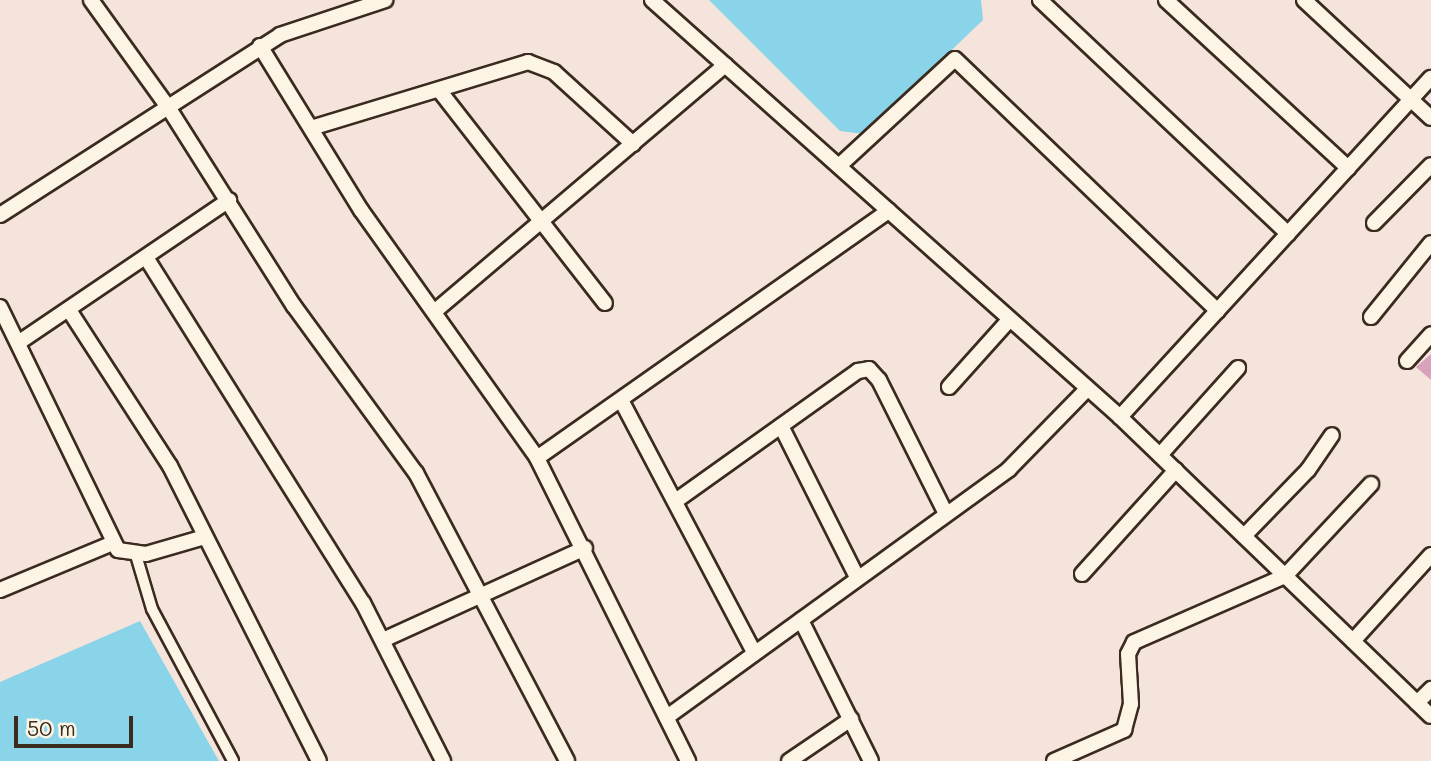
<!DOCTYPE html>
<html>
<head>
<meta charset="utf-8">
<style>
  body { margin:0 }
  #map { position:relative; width:1431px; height:761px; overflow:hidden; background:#f5e4dc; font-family:Mali,sans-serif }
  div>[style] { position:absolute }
  .water>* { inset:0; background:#89d4e9 }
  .building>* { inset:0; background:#d8a2ba }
  .roads { filter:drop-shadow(2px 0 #3b2a1e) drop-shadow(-2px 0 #3b2a1e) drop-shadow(0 2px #3b2a1e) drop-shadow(0 -2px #3b2a1e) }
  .pedestrian>* { height:10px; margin:-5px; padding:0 5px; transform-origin:5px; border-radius:5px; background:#fcf5e5 }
  .minor>* { height:14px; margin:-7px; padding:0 7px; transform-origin:7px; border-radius:7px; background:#fcf5e5 }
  span { translate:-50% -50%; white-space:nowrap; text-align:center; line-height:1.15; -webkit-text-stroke:6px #fcf5e5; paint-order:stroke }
  .scale { position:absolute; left:14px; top:716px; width:119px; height:32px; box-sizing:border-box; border:4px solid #3b2a1e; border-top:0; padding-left:9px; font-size:21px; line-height:24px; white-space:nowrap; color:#3b2a1e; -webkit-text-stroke:5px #fcf5e5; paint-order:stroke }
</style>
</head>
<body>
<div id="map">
  <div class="water">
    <div style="clip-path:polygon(709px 0,981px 0,983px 20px,864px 134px,840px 131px)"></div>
    <div style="clip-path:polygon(140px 621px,219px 761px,0 761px,0 682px)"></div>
  </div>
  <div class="building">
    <div style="clip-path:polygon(1431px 354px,1431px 380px,1416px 367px)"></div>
  </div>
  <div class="roads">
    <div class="pedestrian">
      <div style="left:136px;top:555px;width:56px;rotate:73.5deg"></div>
      <div style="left:152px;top:609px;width:172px;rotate:61.9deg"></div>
    </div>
    <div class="minor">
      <div style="left:91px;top:0;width:132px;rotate:54.3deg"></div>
      <div style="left:168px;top:107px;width:236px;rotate:57.7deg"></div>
      <div style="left:294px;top:306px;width:207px;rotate:53.9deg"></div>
      <div style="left:416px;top:473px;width:325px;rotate:62.3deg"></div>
      <div style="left:652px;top:0;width:627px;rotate:41.7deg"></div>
      <div style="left:1120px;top:417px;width:460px;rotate:-47.5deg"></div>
      <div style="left:1040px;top:0;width:341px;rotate:43.3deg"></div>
      <div style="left:1166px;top:0;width:248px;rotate:42.7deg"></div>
      <div style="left:1304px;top:0;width:173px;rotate:42.9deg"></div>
      <div style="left:260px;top:46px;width:193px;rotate:58.4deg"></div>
      <div style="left:361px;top:210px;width:304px;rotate:54.6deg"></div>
      <div style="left:537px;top:458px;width:339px;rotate:63.5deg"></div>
      <div style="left:439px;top:90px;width:270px;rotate:52.1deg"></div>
      <div style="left:311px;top:128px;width:227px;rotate:-16.9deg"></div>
      <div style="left:528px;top:62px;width:28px;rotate:21deg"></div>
      <div style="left:554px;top:72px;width:107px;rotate:42.3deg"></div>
      <div style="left:840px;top:165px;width:156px;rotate:-42.7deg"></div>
      <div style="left:955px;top:59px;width:364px;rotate:43.8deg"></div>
      <div style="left:0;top:215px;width:333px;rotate:-32.7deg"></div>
      <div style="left:280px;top:35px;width:111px;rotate:-18.4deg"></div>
      <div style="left:1374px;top:223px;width:81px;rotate:-45.5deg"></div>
      <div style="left:147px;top:259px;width:406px;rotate:57.9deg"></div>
      <div style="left:363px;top:603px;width:177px;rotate:63.1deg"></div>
      <div style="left:0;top:307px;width:270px;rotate:64.1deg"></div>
      <div style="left:118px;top:550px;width:28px;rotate:8deg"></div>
      <div style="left:146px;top:554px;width:61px;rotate:-16.1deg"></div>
      <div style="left:69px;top:310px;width:186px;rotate:57.1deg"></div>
      <div style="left:170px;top:466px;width:330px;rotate:63.2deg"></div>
      <div style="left:434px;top:312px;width:382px;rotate:-40.3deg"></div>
      <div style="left:1371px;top:317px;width:95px;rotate:-51deg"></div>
      <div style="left:18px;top:343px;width:255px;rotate:-34.1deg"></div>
      <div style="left:1407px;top:361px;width:36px;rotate:-48deg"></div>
      <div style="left:949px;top:387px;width:91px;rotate:-48.1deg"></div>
      <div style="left:621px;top:400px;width:285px;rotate:62.2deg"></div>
      <div style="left:1120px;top:417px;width:431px;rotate:43.9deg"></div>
      <div style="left:781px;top:426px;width:169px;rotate:63.3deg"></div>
      <div style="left:1160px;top:455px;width:117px;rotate:-48.1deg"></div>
      <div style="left:537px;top:458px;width:430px;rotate:-35.1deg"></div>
      <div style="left:677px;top:500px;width:222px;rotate:-35.5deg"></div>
      <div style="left:858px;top:371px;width:11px;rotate:-10deg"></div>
      <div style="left:869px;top:369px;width:15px;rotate:48deg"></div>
      <div style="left:879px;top:380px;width:148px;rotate:63.4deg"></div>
      <div style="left:1244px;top:536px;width:92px;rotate:-45.9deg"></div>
      <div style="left:1308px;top:470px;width:42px;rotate:-55.6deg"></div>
      <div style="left:1082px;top:574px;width:140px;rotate:-47.9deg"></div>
      <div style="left:0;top:590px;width:122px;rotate:-22.6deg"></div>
      <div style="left:801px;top:620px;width:157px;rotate:63.6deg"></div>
      <div style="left:383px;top:640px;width:222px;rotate:-24.5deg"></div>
      <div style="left:1353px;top:641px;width:116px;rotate:-47.8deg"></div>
      <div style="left:1417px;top:703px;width:20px;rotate:-45deg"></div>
      <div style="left:667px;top:717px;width:422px;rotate:-35.9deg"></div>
      <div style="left:1009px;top:469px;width:112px;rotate:-45.7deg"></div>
      <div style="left:789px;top:761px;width:75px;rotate:-34.1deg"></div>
      <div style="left:1054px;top:761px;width:77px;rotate:-23.9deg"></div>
      <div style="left:1124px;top:730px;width:27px;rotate:-75deg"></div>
      <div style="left:1131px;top:704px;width:50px;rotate:-93.4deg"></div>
      <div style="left:1128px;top:654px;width:13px;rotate:-63deg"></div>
      <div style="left:1134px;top:642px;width:165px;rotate:-23.6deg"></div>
      <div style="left:1285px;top:576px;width:126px;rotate:-46.9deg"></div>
    </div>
  </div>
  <div class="scale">50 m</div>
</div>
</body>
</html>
